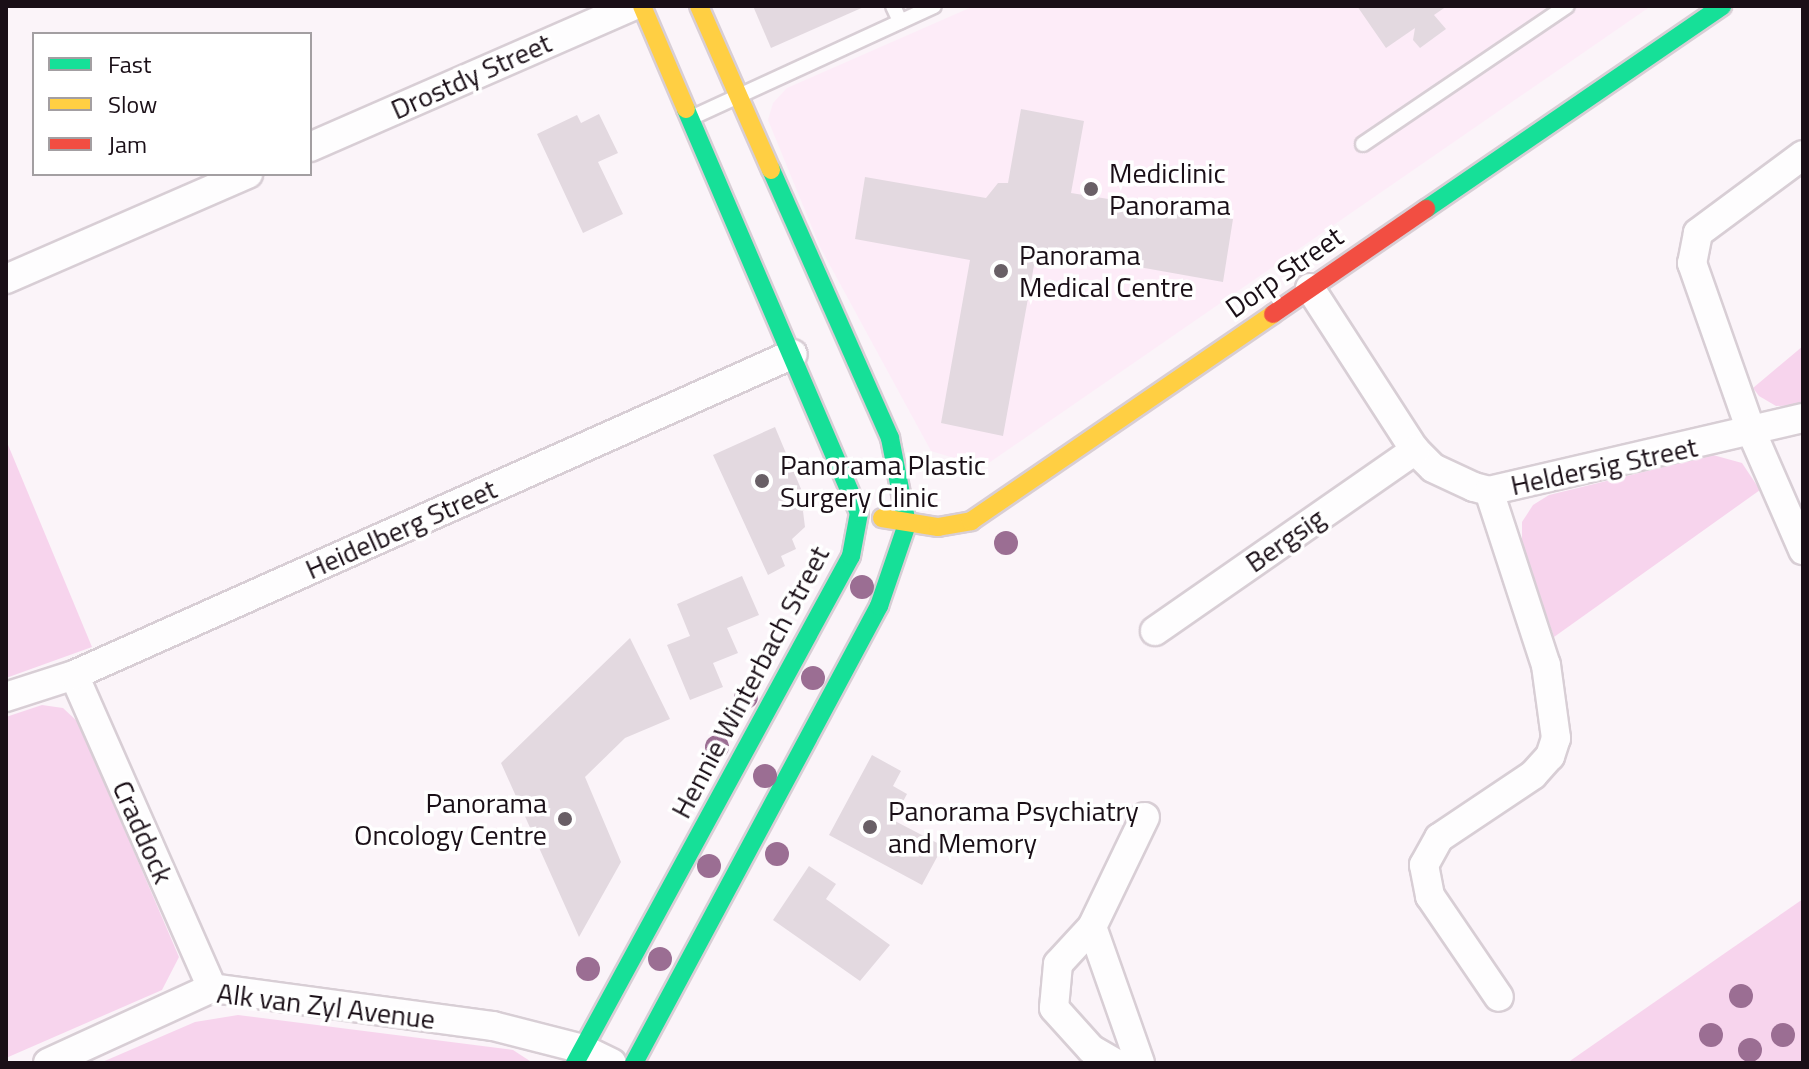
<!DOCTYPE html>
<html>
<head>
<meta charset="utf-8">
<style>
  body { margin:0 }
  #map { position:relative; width:1809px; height:1069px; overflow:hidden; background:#fbf4f9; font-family:"Titillium Web",sans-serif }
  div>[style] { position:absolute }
  .built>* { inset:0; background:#fdecf8 }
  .green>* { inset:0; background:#f7d4ed }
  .building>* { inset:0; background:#e3d9e0 }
  .roads { filter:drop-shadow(2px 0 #d8ced5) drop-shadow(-2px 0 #d8ced5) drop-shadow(0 2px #d8ced5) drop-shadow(0 -2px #d8ced5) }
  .lane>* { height:14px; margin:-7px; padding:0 7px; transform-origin:7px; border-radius:7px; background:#fefdfe }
  .street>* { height:28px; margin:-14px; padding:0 14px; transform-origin:14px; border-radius:14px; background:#fefdfe }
  .fast>* { height:18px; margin:-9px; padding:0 9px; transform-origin:9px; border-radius:9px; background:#16e098 }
  .slow>* { height:18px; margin:-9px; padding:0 9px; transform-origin:9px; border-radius:9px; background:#ffcf43 }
  .jam>* { height:18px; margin:-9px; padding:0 9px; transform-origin:9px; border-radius:9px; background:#f24e42 }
  .trees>* { width:24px; height:24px; margin:-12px; border-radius:50%; background:#9b6e93 }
  .dots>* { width:22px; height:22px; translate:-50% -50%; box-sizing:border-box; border:4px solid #fff; border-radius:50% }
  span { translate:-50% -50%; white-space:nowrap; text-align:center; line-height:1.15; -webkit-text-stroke:7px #fff; paint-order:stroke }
  .street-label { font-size:28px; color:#1a0f17 }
  .poi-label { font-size:28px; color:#1a0f17 }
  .left { translate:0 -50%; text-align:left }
  .right { translate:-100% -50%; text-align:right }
  .frame { position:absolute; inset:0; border:8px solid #1a0f17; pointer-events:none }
  .legend { position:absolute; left:32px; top:32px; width:280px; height:144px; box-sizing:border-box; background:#fff; border:2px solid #a39fa2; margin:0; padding:10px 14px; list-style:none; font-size:24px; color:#1a0f17 }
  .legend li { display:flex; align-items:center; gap:16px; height:40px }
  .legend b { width:40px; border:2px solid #a39fa2 }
</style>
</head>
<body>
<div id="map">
  <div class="built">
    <div style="clip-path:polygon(974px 6px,1651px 6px,983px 467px,931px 451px,820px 247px,768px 120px,773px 103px,787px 88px)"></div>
  </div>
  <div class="green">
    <div style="clip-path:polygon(1803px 346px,1803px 405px,1776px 406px,1759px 396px,1753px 388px)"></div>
    <div style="clip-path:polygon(6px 440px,92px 647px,6px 678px)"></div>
    <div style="clip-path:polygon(1713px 455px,1742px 463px,1760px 490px,1554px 637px,1522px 543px,1522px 522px,1533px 505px,1549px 495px)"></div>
    <div style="clip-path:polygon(42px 705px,63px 708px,79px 723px,179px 957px,162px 990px,6px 1058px,6px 717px)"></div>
    <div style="clip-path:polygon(1803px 899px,1803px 1063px,1567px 1063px,1728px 951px)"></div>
    <div style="clip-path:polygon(238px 1015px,513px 1050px,533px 1063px,100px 1063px,195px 1022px)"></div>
  </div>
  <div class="building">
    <div style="clip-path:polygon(753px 6px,866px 6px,771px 48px)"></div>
    <div style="clip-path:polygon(1357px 6px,1447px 6px,1434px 15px,1446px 29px,1420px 48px,1413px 40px,1415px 28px,1386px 48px)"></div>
    <div style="clip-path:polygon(1021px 109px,1084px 121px,1071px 193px,1233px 219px,1223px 282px,1049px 251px,1035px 260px,1003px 436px,941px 423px,970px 260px,855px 239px,865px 177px,986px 198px,998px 183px,1008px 183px)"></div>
    <div style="clip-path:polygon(599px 114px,618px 153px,598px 162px,623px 214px,583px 233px,537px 134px,577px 115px,581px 123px)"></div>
    <div style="clip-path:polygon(775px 427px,809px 508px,803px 511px,805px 527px,792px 539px,796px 549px,781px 556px,785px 566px,768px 575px,713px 455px)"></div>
    <div style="clip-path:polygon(742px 576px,759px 615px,727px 628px,738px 653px,713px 663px,723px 687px,690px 700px,667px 645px,690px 636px,677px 604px)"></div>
    <div style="clip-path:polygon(630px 638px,670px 719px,625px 738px,585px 777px,621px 862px,579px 937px,501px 763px)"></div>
    <div style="clip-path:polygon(872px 755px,901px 771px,893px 786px,907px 794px,893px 820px,943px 846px,922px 885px,829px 835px)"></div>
    <div style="clip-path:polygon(809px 866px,836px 884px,826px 899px,890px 945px,860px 981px,773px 920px)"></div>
  </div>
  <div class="roads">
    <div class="lane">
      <div style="left:893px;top:6px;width:17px;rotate:65deg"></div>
      <div style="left:693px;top:117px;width:265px;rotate:-24.7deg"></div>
      <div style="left:1363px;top:144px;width:246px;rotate:-34.1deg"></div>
    </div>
    <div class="street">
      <div style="left:310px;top:147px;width:352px;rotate:-23.6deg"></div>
      <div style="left:1803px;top:155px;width:131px;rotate:143.4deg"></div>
      <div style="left:1698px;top:233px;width:31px;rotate:101deg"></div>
      <div style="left:1692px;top:263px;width:180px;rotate:70.6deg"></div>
      <div style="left:1752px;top:433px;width:128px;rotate:66.4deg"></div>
      <div style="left:6px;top:279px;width:264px;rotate:-23.5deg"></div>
      <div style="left:1310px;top:288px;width:193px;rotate:57.1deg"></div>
      <div style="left:1415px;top:450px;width:25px;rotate:45deg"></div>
      <div style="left:1433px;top:468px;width:45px;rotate:24.9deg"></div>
      <div style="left:1474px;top:487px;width:16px;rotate:15deg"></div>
      <div style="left:1489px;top:491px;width:322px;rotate:-13.1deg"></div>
      <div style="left:1489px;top:491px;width:183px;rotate:71.9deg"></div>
      <div style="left:1546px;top:665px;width:74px;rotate:82.2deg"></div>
      <div style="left:1556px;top:738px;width:19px;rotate:108deg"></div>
      <div style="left:1550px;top:756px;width:25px;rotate:132deg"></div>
      <div style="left:1533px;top:775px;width:113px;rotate:146.2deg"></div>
      <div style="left:1439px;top:838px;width:31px;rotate:119deg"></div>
      <div style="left:1424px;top:865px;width:32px;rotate:79deg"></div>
      <div style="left:1430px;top:896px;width:122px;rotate:55.7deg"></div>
      <div style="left:1155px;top:631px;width:317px;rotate:-34.8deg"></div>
      <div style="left:74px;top:675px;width:342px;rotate:66.2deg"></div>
      <div style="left:6px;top:697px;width:71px;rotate:-17.9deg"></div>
      <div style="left:74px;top:675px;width:787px;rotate:-24.06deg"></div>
      <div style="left:1092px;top:927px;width:50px;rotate:132.6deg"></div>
      <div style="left:1058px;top:964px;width:44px;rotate:95.2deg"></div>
      <div style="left:1054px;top:1008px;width:55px;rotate:47.9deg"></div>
      <div style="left:1091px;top:1049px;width:28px;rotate:30deg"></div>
      <div style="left:48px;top:1063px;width:180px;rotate:-24.6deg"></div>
      <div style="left:212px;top:988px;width:284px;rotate:7.7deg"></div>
      <div style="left:493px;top:1026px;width:93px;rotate:14.3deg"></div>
      <div style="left:583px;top:1049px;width:32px;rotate:26deg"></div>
      <div style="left:1140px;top:1063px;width:144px;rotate:-109.4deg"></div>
      <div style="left:1092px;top:927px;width:122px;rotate:-64.3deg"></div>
    </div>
    <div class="fast">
      <div style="left:1426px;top:209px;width:359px;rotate:-34.4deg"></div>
      <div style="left:575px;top:1063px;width:577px;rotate:-61.44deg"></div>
      <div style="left:851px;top:556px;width:44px;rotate:-79.5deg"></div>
      <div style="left:859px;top:513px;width:439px;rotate:-113.2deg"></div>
      <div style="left:634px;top:1063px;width:519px;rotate:-61.8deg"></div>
      <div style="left:879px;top:606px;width:87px;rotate:-71.1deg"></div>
      <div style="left:907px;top:524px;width:88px;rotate:-101.2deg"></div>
      <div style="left:890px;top:438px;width:293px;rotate:-113.9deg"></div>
    </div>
    <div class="slow">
      <div style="left:642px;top:6px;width:112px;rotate:66.9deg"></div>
      <div style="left:699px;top:6px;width:179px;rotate:66.3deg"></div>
      <div style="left:882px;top:518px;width:57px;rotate:9.1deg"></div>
      <div style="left:938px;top:527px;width:34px;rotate:-10deg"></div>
      <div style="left:971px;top:521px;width:366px;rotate:-34.4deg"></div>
    </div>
    <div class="jam">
      <div style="left:1273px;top:314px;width:186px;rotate:-34.5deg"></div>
    </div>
  </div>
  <div class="trees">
    <div style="left:1006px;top:543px"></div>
    <div style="left:862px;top:587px"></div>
    <div style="left:813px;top:678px"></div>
    <div style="left:746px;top:697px"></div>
    <div style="left:717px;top:747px"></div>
    <div style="left:765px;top:776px"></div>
    <div style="left:777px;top:854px"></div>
    <div style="left:709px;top:866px"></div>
    <div style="left:660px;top:959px"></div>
    <div style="left:588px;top:969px"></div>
    <div style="left:1741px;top:996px"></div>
    <div style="left:1711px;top:1035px"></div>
    <div style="left:1783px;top:1035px"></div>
    <div style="left:1750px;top:1050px"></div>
  </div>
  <div class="dots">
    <div style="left:1091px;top:189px;background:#695f66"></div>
    <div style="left:1001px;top:271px;background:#695f66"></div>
    <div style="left:762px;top:481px;background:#695f66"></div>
    <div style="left:565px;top:819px;background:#695f66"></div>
    <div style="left:870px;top:827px;background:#695f66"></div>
  </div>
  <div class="street-label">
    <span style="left:471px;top:76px;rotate:-24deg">Drostdy Street</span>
    <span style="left:1284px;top:272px;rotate:-35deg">Dorp Street</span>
    <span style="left:1604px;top:466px;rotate:-12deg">Heldersig Street</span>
    <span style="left:401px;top:529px;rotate:-24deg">Heidelberg Street</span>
    <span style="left:1285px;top:540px;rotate:-35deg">Bergsig</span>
    <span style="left:750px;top:682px;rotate:-62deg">Hennie Winterbach Street</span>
    <span style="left:143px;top:832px;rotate:66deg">Craddock</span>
    <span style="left:326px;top:1006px;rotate:7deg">Alk van Zyl Avenue</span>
  </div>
  <div class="poi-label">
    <span class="left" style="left:1109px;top:189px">Mediclinic<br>Panorama</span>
    <span class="left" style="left:1019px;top:271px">Panorama<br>Medical Centre</span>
    <span class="left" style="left:780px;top:481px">Panorama Plastic<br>Surgery Clinic</span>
    <span class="right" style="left:547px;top:819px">Panorama<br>Oncology Centre</span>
    <span class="left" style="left:888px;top:827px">Panorama Psychiatry<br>and Memory</span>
  </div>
  <div class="frame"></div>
  <ul class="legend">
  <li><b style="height:10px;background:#16e098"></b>Fast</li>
  <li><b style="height:10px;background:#ffcf43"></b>Slow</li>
  <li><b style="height:10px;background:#f24e42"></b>Jam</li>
  </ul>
</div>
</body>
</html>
